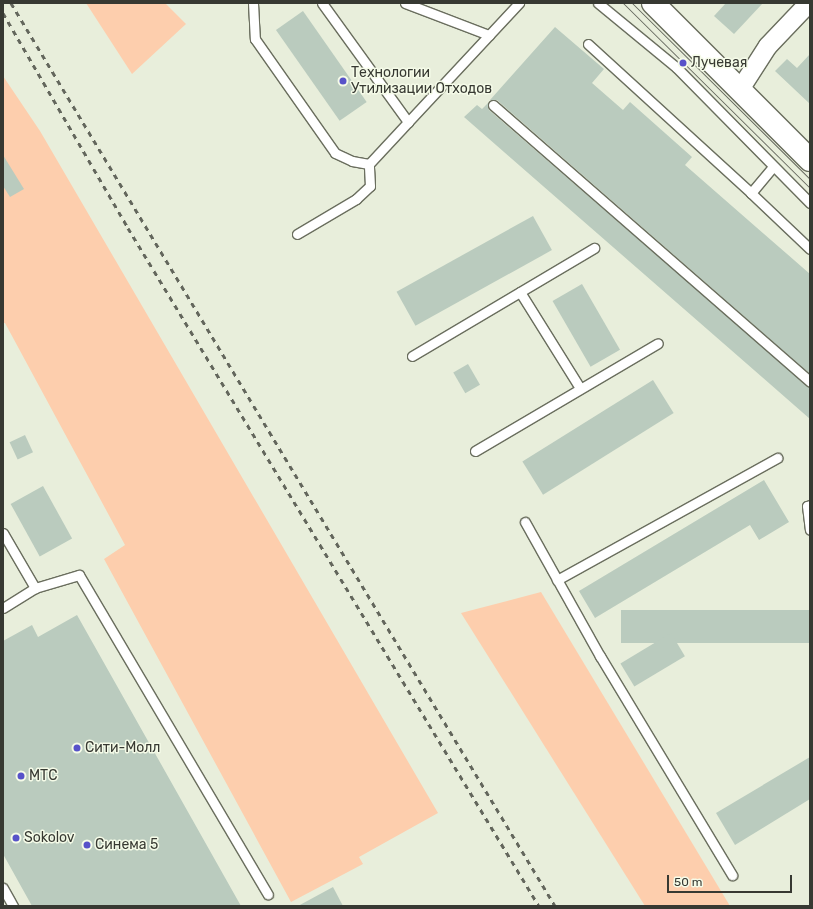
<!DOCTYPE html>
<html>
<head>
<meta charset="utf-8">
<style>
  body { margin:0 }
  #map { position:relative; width:813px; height:909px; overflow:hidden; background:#e8eedb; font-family:Rubik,sans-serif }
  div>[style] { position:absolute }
  .green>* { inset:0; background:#fdcead }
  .building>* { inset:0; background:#bacbbe; transform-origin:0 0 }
  .roads { filter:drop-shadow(1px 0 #6a6e5e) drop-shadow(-1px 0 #6a6e5e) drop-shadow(0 1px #6a6e5e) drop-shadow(0 -1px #6a6e5e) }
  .service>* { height:9px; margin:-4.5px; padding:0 4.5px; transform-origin:4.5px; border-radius:4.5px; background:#fff }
  .minor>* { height:18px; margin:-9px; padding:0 9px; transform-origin:9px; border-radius:9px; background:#fff }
  .tertiary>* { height:22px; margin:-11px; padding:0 11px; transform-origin:11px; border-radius:11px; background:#fff }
  .tram>* { height:1px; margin:-0.5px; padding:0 0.5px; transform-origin:0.5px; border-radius:0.5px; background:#63665c }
  .rail>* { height:3px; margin-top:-1.5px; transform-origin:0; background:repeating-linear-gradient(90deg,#63665c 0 5px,transparent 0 10px) }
  .dots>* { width:11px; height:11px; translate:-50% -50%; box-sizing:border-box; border:2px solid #f5fbe8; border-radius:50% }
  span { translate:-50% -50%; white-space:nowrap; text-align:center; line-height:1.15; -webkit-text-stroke:3px #f5fbe8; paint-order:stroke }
  .poi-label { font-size:14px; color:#373932 }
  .left { translate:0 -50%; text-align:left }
  .frame { position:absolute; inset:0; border:4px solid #373932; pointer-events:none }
  .scale { position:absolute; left:667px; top:875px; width:125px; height:18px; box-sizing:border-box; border:2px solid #373932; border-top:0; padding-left:5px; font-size:12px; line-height:14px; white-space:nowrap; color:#373932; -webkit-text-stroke:3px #f5fbe8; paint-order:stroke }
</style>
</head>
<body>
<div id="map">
  <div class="green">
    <div style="clip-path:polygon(86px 3px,165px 3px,186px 24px,132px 74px)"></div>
    <div style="clip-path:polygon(3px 76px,40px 131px,438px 813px,359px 857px,363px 864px,291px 902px,104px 559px,125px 545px,5px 323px,3px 323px)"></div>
    <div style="clip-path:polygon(541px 592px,724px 896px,730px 906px,645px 906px,461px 613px)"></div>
  </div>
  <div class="building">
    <div style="clip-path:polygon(726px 3px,763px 3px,734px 34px,714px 16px)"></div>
    <div style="left:303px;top:11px;width:111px;height:33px;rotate:55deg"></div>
    <div style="clip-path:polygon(555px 27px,604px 69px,592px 83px,623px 110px,630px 102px,692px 157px,685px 165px,810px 274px,810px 374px,497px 100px,490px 100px)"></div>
    <div style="clip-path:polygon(810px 54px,810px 104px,775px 71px,787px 59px,797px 68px)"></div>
    <div style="clip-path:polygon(488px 103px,489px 110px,810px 388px,810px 419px,464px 117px,477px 105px,482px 109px)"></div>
    <div style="clip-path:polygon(3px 155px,24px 189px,10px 197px,3px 186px)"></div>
    <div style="left:533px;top:216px;width:39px;height:156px;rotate:61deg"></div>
    <div style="left:582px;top:284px;width:76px;height:34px;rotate:60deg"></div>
    <div style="left:468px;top:364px;width:24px;height:17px;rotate:60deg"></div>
    <div style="left:653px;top:380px;width:39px;height:154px;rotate:58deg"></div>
    <div style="left:25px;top:435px;width:19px;height:17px;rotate:65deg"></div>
    <div style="clip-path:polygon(764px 480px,789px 522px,759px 540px,750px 525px,595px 618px,579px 591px)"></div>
    <div style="left:43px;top:486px;width:60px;height:37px;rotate:61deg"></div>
    <div style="left:810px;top:610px;width:33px;height:189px;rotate:90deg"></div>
    <div style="clip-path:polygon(77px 615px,241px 906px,32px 906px,3px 854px,3px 641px,32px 625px,38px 637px)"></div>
    <div style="left:671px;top:633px;width:27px;height:59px;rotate:59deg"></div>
    <div style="clip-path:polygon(810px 757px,810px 799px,735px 845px,716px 813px)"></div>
    <div style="clip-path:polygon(333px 887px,343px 906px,298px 906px)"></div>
  </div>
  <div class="roads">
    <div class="service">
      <div style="left:253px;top:3px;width:36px;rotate:87deg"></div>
      <div style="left:255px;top:39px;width:139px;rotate:54.9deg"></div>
      <div style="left:335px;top:153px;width:19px;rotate:25deg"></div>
      <div style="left:352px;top:161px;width:17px;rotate:10deg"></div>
      <div style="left:369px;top:164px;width:57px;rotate:-47.1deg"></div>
      <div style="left:322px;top:3px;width:147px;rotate:54.1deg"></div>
      <div style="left:408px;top:122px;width:163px;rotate:-47deg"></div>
      <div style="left:405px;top:3px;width:90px;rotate:20.9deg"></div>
      <div style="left:598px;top:3px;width:101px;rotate:39.4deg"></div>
      <div style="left:676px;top:67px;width:191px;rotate:45.4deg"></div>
      <div style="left:588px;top:44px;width:221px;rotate:42.4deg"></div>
      <div style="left:751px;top:193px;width:34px;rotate:-50deg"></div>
      <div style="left:493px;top:105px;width:421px;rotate:41.1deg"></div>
      <div style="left:751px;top:193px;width:81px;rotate:43.5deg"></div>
      <div style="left:297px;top:234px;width:69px;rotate:-30.7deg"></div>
      <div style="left:356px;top:199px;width:19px;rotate:-43deg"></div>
      <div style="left:370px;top:186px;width:22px;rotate:-93deg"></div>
      <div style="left:520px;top:292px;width:113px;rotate:58deg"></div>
      <div style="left:412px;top:356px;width:212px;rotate:-30.7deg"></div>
      <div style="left:475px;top:451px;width:212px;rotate:-30.5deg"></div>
      <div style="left:810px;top:505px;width:3px;rotate:162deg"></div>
      <div style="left:807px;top:506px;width:24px;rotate:83deg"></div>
      <div style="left:525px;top:522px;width:154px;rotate:60.8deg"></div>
      <div style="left:600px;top:656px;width:256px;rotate:58.9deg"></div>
      <div style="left:3px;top:533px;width:64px;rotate:59.8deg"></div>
      <div style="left:557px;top:580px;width:252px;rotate:-29deg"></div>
      <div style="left:3px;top:608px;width:38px;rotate:-32deg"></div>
      <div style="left:35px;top:588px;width:46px;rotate:-16.5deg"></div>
      <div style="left:79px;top:575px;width:371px;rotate:59.4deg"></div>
      <div style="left:3px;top:888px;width:21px;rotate:61deg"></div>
    </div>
    <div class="minor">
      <div style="left:741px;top:88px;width:50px;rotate:-57.3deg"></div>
      <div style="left:768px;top:46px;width:59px;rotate:-46.4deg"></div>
    </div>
    <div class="tertiary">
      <div style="left:653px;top:3px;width:222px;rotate:45deg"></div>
    </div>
  </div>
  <div class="tram">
    <div style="left:623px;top:3px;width:263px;rotate:44.7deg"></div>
    <div style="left:632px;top:3px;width:250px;rotate:44.7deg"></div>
  </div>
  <div class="rail">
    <div style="left:11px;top:3px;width:1054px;rotate:58.93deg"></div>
    <div style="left:3px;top:13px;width:249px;rotate:59.8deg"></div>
    <div style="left:128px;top:228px;width:793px;rotate:58.78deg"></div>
  </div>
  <div class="dots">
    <div style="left:683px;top:63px;background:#5752c9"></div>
    <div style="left:343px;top:81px;background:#5752c9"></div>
    <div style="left:77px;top:748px;background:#5752c9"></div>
    <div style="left:21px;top:776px;background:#5752c9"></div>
    <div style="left:16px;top:838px;background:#5752c9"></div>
    <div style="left:87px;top:845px;background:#5752c9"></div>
  </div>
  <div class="poi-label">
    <span class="left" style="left:691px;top:63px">Лучевая</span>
    <span class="left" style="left:351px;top:81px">Технологии<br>Утилизации Отходов</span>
    <span class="left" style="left:85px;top:748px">Сити-Молл</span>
    <span class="left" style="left:29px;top:776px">МТС</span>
    <span class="left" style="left:24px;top:838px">Sokolov</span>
    <span class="left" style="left:95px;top:845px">Синема 5</span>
  </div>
  <div class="frame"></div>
  <div class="scale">50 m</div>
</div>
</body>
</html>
